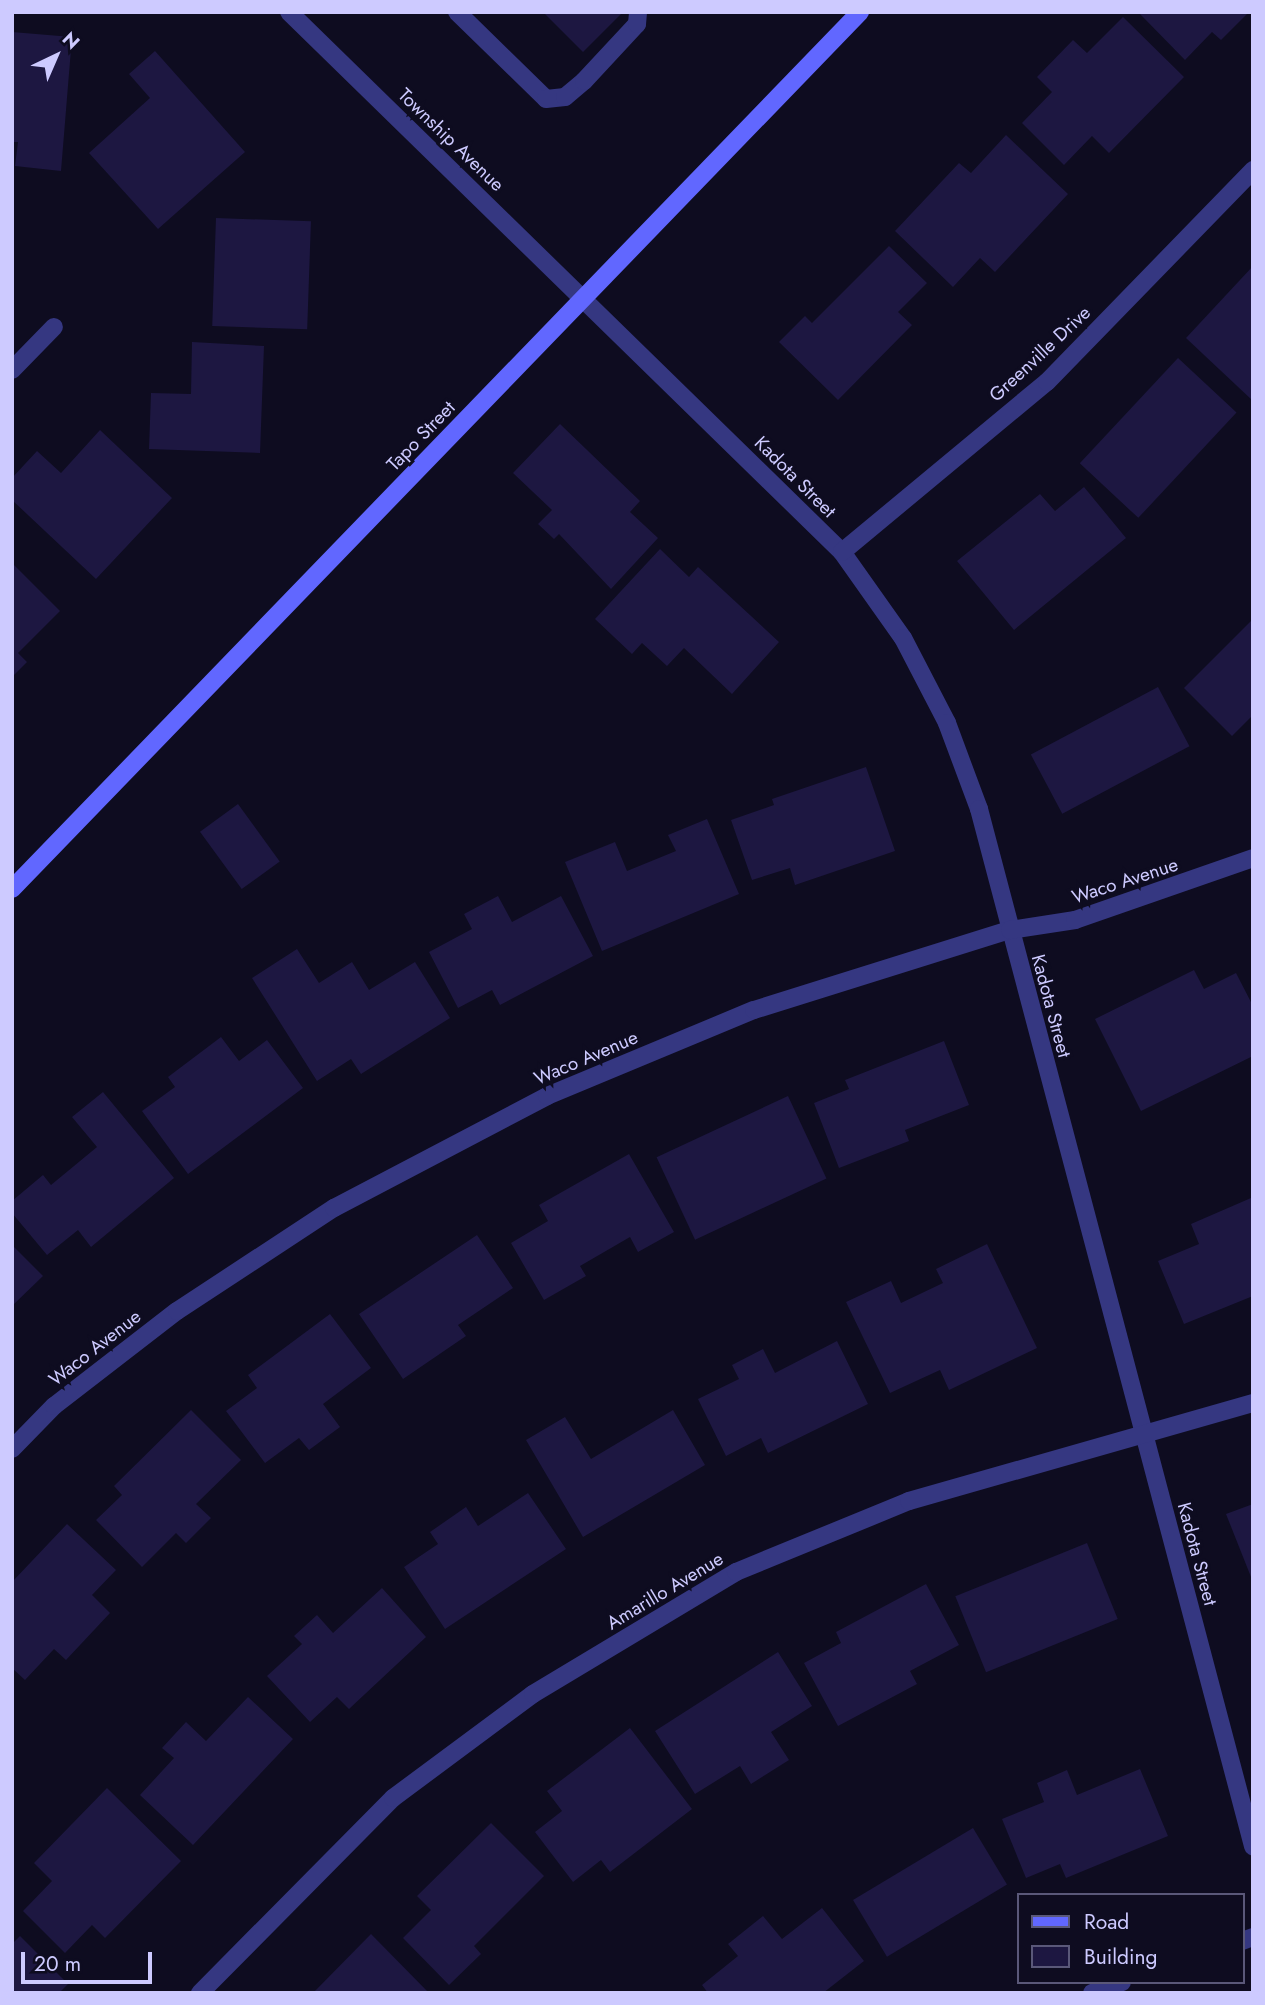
<!DOCTYPE html>
<html>
<head>
<meta charset="utf-8">
<style>
  body { margin:0 }
  #map { position:relative; width:1265px; height:2005px; overflow:hidden; background:#0e0c20; font-family:Jost,sans-serif }
  div>[style] { position:absolute }
  .building>* { inset:0; background:#1d1741; transform-origin:0 0 }
  .lane>* { height:18px; margin:-9px; padding:0 9px; transform-origin:9px; border-radius:9px; background:#353781 }
  .street>* { height:18px; margin:-9px; padding:0 9px; transform-origin:9px; border-radius:9px; background:#353781 }
  .secondary>* { height:18px; margin:-9px; padding:0 9px; transform-origin:9px; border-radius:9px; background:#6167ff }
  span { translate:-50% -50%; white-space:nowrap; text-align:center; line-height:1.15; -webkit-text-stroke:6px #0e0c20; paint-order:stroke }
  .street-label { font-size:19px; color:#cdcaff }
  .frame { position:absolute; inset:0; border:14px solid #cdcaff; pointer-events:none }
  .legend { position:absolute; left:1017px; top:1893px; width:228px; height:91px; box-sizing:border-box; background:#0e0c20; border:2px solid #5a5879; margin:0; padding:9px 12px; list-style:none; font-size:21px; color:#cdcaff }
  .legend li { display:flex; align-items:center; gap:14px; height:35px }
  .legend b { width:35px; border:2px solid #5a5879 }
  .north { position:absolute; left:21px; top:21px; width:70px; height:70px; -webkit-text-stroke:5px #0e0c20; paint-order:stroke; rotate:44deg; font-size:19px; font-weight:700; line-height:28px; text-align:center; color:#cdcaff }
  .north::after { content:''; display:block; margin:auto; width:24px; height:32px; background:#cdcaff; clip-path:polygon(50% 0,100% 100%,50% 72%,0 100%) }
  .scale { position:absolute; left:21px; top:1952px; width:131px; height:32px; box-sizing:border-box; border:4px solid #cdcaff; border-top:0; padding-left:9px; font-size:21px; line-height:24px; white-space:nowrap; color:#cdcaff; -webkit-text-stroke:5px #0e0c20; paint-order:stroke }
</style>
</head>
<body>
<div id="map">
  <div class="building">
    <div style="clip-path:polygon(543px 12px,623px 12px,583px 52px)"></div>
    <div style="clip-path:polygon(1142px 12px,1249px 12px,1221px 40px,1212px 32px,1185px 60px,1140px 14px)"></div>
    <div style="clip-path:polygon(1123px 17px,1184px 77px,1109px 153px,1092px 136px,1064px 165px,1022px 123px,1052px 92px,1037px 77px,1073px 40px,1087px 53px)"></div>
    <div style="clip-path:polygon(12px 32px,72px 37px,61px 171px,15px 166px,18px 142px,12px 142px)"></div>
    <div style="clip-path:polygon(155px 51px,245px 152px,158px 229px,89px 153px,150px 98px,129px 74px)"></div>
    <div style="clip-path:polygon(1006px 135px,1068px 194px,995px 272px,980px 258px,953px 287px,895px 231px,959px 163px,971px 173px)"></div>
    <div style="left:216px;top:218px;width:95px;height:108px;rotate:2deg"></div>
    <div style="clip-path:polygon(889px 246px,927px 283px,898px 312px,912px 325px,838px 400px,779px 342px,805px 316px,812px 323px)"></div>
    <div style="clip-path:polygon(1253px 266px,1253px 401px,1186px 338px)"></div>
    <div style="clip-path:polygon(192px 342px,264px 346px,260px 453px,149px 449px,151px 393px,191px 394px)"></div>
    <div style="left:1178px;top:358px;width:80px;height:144px;rotate:43deg"></div>
    <div style="clip-path:polygon(560px 424px,640px 501px,630px 512px,658px 538px,611px 589px,559px 534px,554px 539px,538px 524px,552px 510px,513px 473px)"></div>
    <div style="clip-path:polygon(100px 430px,172px 498px,96px 579px,12px 500px,12px 478px,37px 451px,61px 473px)"></div>
    <div style="clip-path:polygon(1084px 487px,1126px 538px,1014px 630px,957px 561px,1040px 494px,1055px 511px)"></div>
    <div style="clip-path:polygon(660px 549px,689px 577px,698px 567px,779px 642px,732px 694px,684px 648px,667px 666px,642px 643px,632px 654px,595px 619px)"></div>
    <div style="clip-path:polygon(12px 563px,60px 611px,18px 653px,27px 662px,12px 677px)"></div>
    <div style="clip-path:polygon(1253px 619px,1253px 715px,1232px 736px,1184px 688px)"></div>
    <div style="left:1158px;top:687px;width:67px;height:144px;rotate:62deg"></div>
    <div style="clip-path:polygon(866px 767px,895px 851px,795px 885px,790px 868px,752px 880px,731px 820px,774px 805px,772px 799px)"></div>
    <div style="left:238px;top:804px;width:71px;height:47px;rotate:54deg"></div>
    <div style="clip-path:polygon(707px 819px,739px 894px,602px 951px,565px 862px,615px 842px,627px 871px,676px 851px,668px 835px)"></div>
    <div style="clip-path:polygon(498px 896px,512px 922px,561px 896px,593px 956px,500px 1005px,492px 990px,458px 1008px,429px 952px,472px 929px,464px 914px)"></div>
    <div style="clip-path:polygon(297px 949px,319px 983px,352px 962px,369px 990px,415px 962px,450px 1018px,361px 1074px,351px 1059px,317px 1081px,252px 978px)"></div>
    <div style="clip-path:polygon(1194px 970px,1204px 989px,1236px 973px,1253px 1006px,1253px 1056px,1141px 1111px,1095px 1019px)"></div>
    <div style="clip-path:polygon(221px 1037px,239px 1061px,267px 1040px,303px 1088px,188px 1174px,142px 1111px,175px 1087px,168px 1077px)"></div>
    <div style="clip-path:polygon(944px 1041px,969px 1105px,905px 1130px,909px 1141px,839px 1168px,814px 1103px,849px 1089px,845px 1080px)"></div>
    <div style="clip-path:polygon(103px 1092px,174px 1178px,91px 1247px,78px 1230px,47px 1255px,12px 1213px,12px 1201px,43px 1175px,51px 1185px,97px 1147px,72px 1117px)"></div>
    <div style="left:788px;top:1096px;width:91px;height:145px;rotate:65deg"></div>
    <div style="clip-path:polygon(629px 1154px,674px 1232px,638px 1252px,630px 1237px,580px 1266px,586px 1276px,544px 1300px,511px 1243px,548px 1221px,539px 1205px)"></div>
    <div style="clip-path:polygon(1251px 1198px,1253px 1296px,1184px 1324px,1158px 1261px,1199px 1244px,1191px 1224px)"></div>
    <div style="clip-path:polygon(477px 1235px,513px 1288px,458px 1325px,466px 1336px,403px 1379px,359px 1314px)"></div>
    <div style="clip-path:polygon(987px 1244px,1037px 1348px,949px 1390px,940px 1370px,890px 1393px,846px 1302px,891px 1281px,901px 1303px,943px 1283px,936px 1269px)"></div>
    <div style="clip-path:polygon(12px 1245px,43px 1276px,12px 1306px)"></div>
    <div style="clip-path:polygon(330px 1314px,371px 1368px,323px 1404px,340px 1427px,309px 1450px,299px 1438px,265px 1463px,226px 1411px,257px 1388px,248px 1375px)"></div>
    <div style="clip-path:polygon(837px 1341px,868px 1404px,768px 1453px,761px 1438px,726px 1456px,698px 1399px,739px 1379px,732px 1365px,763px 1349px,775px 1373px)"></div>
    <div style="clip-path:polygon(191px 1410px,241px 1460px,196px 1504px,211px 1518px,186px 1543px,176px 1533px,142px 1567px,96px 1520px,122px 1495px,114px 1486px)"></div>
    <div style="clip-path:polygon(673px 1410px,705px 1465px,583px 1537px,526px 1440px,565px 1417px,591px 1459px)"></div>
    <div style="clip-path:polygon(528px 1493px,566px 1549px,445px 1629px,404px 1567px,438px 1544px,430px 1532px,466px 1507px,478px 1526px)"></div>
    <div style="clip-path:polygon(1253px 1504px,1253px 1582px,1226px 1514px)"></div>
    <div style="clip-path:polygon(67px 1524px,116px 1570px,92px 1595px,110px 1613px,66px 1660px,54px 1649px,25px 1680px,12px 1668px,12px 1582px)"></div>
    <div style="left:1087px;top:1543px;width:82px;height:142px;rotate:68deg"></div>
    <div style="clip-path:polygon(926px 1584px,959px 1645px,910px 1671px,917px 1684px,838px 1726px,804px 1663px,841px 1643px,836px 1632px)"></div>
    <div style="clip-path:polygon(382px 1588px,426px 1637px,349px 1709px,337px 1697px,310px 1722px,267px 1676px,302px 1644px,294px 1636px,317px 1615px,333px 1633px)"></div>
    <div style="clip-path:polygon(778px 1652px,812px 1706px,771px 1732px,789px 1760px,751px 1784px,740px 1766px,695px 1794px,655px 1731px)"></div>
    <div style="clip-path:polygon(248px 1697px,293px 1739px,193px 1845px,140px 1795px,174px 1758px,162px 1748px,186px 1722px,206px 1741px)"></div>
    <div style="clip-path:polygon(630px 1728px,692px 1809px,610px 1872px,601px 1860px,573px 1882px,535px 1832px,562px 1811px,547px 1791px)"></div>
    <div style="clip-path:polygon(1140px 1769px,1168px 1836px,1066px 1878px,1060px 1864px,1026px 1878px,1002px 1819px,1044px 1802px,1037px 1783px,1067px 1770px,1077px 1795px)"></div>
    <div style="clip-path:polygon(107px 1788px,181px 1861px,105px 1938px,92px 1925px,65px 1953px,23px 1911px,52px 1881px,34px 1863px)"></div>
    <div style="clip-path:polygon(491px 1823px,544px 1876px,474px 1946px,481px 1954px,449px 1985px,403px 1938px,431px 1910px,417px 1896px)"></div>
    <div style="left:973px;top:1828px;width:66px;height:140px;rotate:59deg"></div>
    <div style="clip-path:polygon(822px 1908px,864px 1961px,823px 1993px,708px 1993px,702px 1985px,738px 1956px,728px 1944px,763px 1916px,782px 1939px)"></div>
    <div style="clip-path:polygon(371px 1934px,429px 1993px,313px 1993px)"></div>
    <div style="clip-path:polygon(20px 1936px,68px 1984px,59px 1993px,12px 1993px,12px 1944px)"></div>
  </div>
  <div class="lane">
    <div style="left:457px;top:12px;width:124px;rotate:44.3deg"></div>
    <div style="left:546px;top:99px;width:19px;rotate:-6deg"></div>
    <div style="left:565px;top:97px;width:25px;rotate:-40deg"></div>
    <div style="left:584px;top:81px;width:78px;rotate:-47.1deg"></div>
    <div style="left:637px;top:24px;width:12px;rotate:-85deg"></div>
  </div>
  <div class="street">
    <div style="left:289px;top:12px;width:773px;rotate:44.32deg"></div>
    <div style="left:842px;top:552px;width:105px;rotate:54.7deg"></div>
    <div style="left:903px;top:638px;width:96px;rotate:62.6deg"></div>
    <div style="left:947px;top:723px;width:92px;rotate:69.6deg"></div>
    <div style="left:979px;top:809px;width:1073px;rotate:75.2deg"></div>
    <div style="left:12px;top:370px;width:60px;rotate:-45.7deg"></div>
    <div style="left:842px;top:552px;width:266px;rotate:-39.7deg"></div>
    <div style="left:1047px;top:382px;width:296px;rotate:-45.8deg"></div>
    <div style="left:12px;top:1449px;width:60px;rotate:-45.7deg"></div>
    <div style="left:54px;top:1406px;width:155px;rotate:-37.7deg"></div>
    <div style="left:177px;top:1311px;width:188px;rotate:-33.3deg"></div>
    <div style="left:334px;top:1208px;width:241px;rotate:-27.7deg"></div>
    <div style="left:547px;top:1096px;width:224px;rotate:-22.6deg"></div>
    <div style="left:754px;top:1010px;width:268px;rotate:-17.4deg"></div>
    <div style="left:1010px;top:930px;width:66px;rotate:-8.7deg"></div>
    <div style="left:1075px;top:920px;width:188px;rotate:-19.2deg"></div>
    <div style="left:1242px;top:1941px;width:12px;rotate:-20deg"></div>
    <div style="left:200px;top:1993px;width:274px;rotate:-45.3deg"></div>
    <div style="left:393px;top:1798px;width:174px;rotate:-36.6deg"></div>
    <div style="left:533px;top:1694px;width:237px;rotate:-31deg"></div>
    <div style="left:736px;top:1572px;width:187px;rotate:-22.3deg"></div>
    <div style="left:909px;top:1501px;width:358px;rotate:-15.9deg"></div>
    <div style="left:1092px;top:1993px;width:32px;rotate:-20deg"></div>
  </div>
  <div class="secondary">
    <div style="left:12px;top:889px;width:1220px;rotate:-45.96deg"></div>
  </div>
  <div class="street-label">
    <span style="left:451px;top:140px;rotate:44deg">Township Avenue</span>
    <span style="left:1040px;top:354px;rotate:-43deg">Greenville Drive</span>
    <span style="left:421px;top:436px;rotate:-46deg">Tapo Street</span>
    <span style="left:795px;top:477px;rotate:45deg">Kadota Street</span>
    <span style="left:1125px;top:881px;rotate:-18deg">Waco Avenue</span>
    <span style="left:1051px;top:1006px;rotate:75deg">Kadota Street</span>
    <span style="left:586px;top:1058px;rotate:-23deg">Waco Avenue</span>
    <span style="left:95px;top:1348px;rotate:-38deg">Waco Avenue</span>
    <span style="left:1197px;top:1554px;rotate:75deg">Kadota Street</span>
    <span style="left:665px;top:1591px;rotate:-31deg">Amarillo Avenue</span>
  </div>
  <div class="frame"></div>
  <ul class="legend">
  <li><b style="height:9px;background:#6167ff"></b>Road</li>
  <li><b style="height:19px;background:#1d1741"></b>Building</li>
  </ul>
  <div class="north">N</div>
  <div class="scale">20 m</div>
</div>
</body>
</html>
